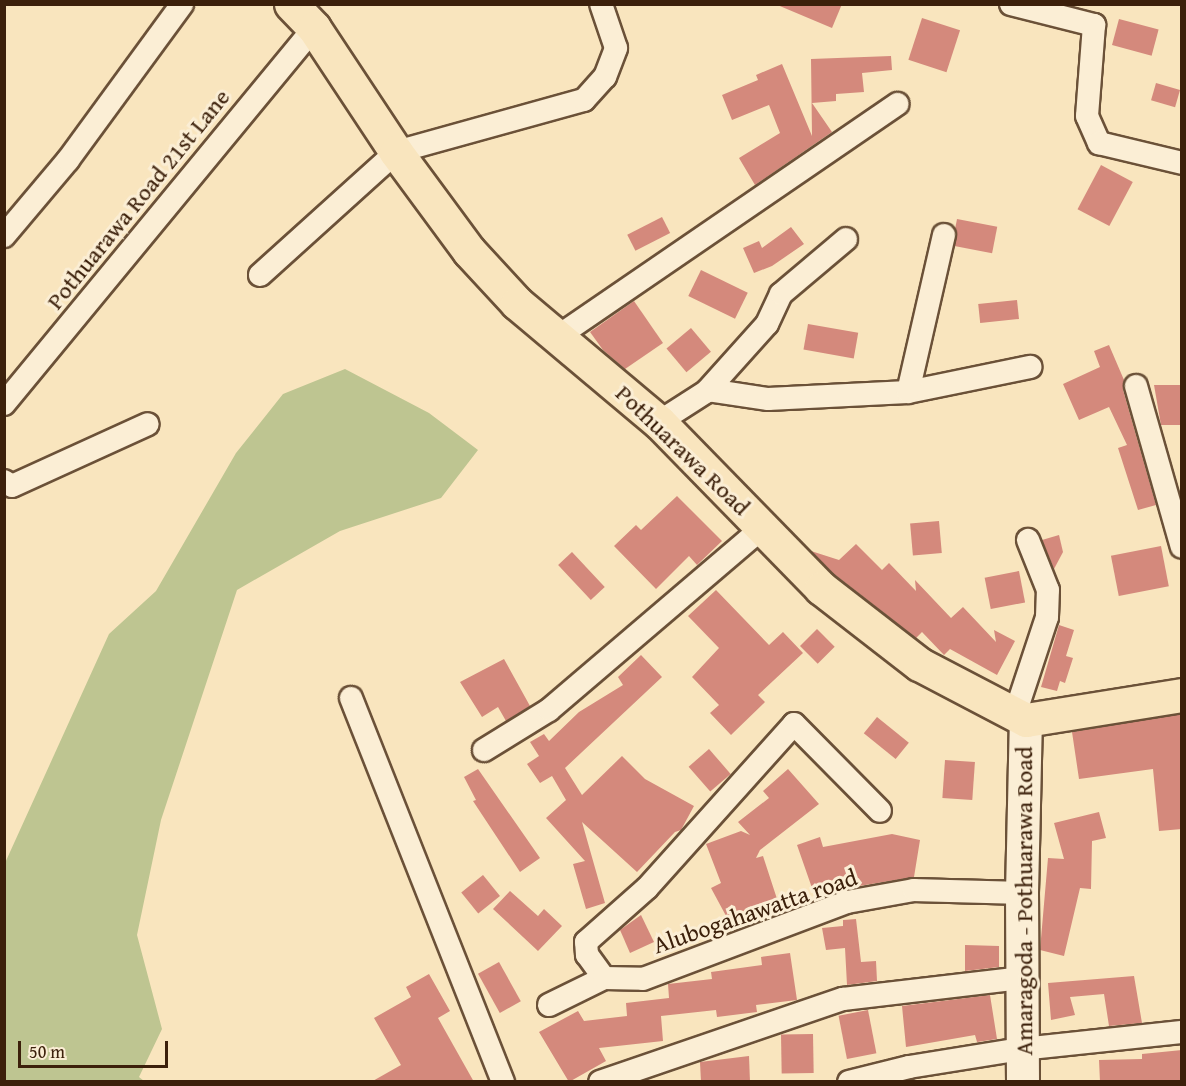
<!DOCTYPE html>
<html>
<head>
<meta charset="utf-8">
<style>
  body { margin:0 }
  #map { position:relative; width:1186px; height:1086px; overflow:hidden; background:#f9e5be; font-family:"Gentium Book Plus",serif }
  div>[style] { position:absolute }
  .green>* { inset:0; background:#bec591 }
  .building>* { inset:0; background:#d4897c; transform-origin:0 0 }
  .roads { filter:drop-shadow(2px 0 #6b5138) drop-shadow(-2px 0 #6b5138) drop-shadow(0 2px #6b5138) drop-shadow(0 -2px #6b5138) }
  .street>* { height:22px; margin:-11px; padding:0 11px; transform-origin:11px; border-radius:11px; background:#fbeed5 }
  .secondary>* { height:32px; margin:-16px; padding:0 16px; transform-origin:16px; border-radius:16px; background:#fbeed5 }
  .primary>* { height:33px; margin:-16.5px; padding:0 16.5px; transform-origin:16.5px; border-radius:16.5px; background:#f9e5be }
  span { translate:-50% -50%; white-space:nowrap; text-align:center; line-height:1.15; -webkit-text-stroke:6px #fbeed5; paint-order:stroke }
  .street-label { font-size:24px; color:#3c200b }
  .frame { position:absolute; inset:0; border:6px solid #3c200b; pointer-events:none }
  .scale { position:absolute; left:18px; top:1041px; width:150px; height:27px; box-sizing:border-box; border:3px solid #3c200b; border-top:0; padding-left:8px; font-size:18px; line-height:21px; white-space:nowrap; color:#3c200b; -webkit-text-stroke:4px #fbeed5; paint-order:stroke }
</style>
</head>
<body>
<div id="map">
  <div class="green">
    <div style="clip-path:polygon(345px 369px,429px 413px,478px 450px,441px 498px,340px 531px,237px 590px,161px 820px,137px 935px,162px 1029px,139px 1077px,144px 1081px,5px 1081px,5px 863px,109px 634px,156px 591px,236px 453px,283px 394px)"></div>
  </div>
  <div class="building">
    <div style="clip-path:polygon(775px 4px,842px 4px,832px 28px)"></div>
    <div style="left:922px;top:18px;width:40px;height:44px;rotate:18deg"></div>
    <div style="left:1119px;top:19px;width:41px;height:27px;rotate:15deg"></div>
    <div style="clip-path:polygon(891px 56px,892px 70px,862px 73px,864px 92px,836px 94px,836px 101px,812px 103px,832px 132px,755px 185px,739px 158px,780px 133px,769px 105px,732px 120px,722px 95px,758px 80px,756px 75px,782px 64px,812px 136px,811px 59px)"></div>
    <div style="left:1156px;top:83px;width:25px;height:18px;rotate:16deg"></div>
    <div style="left:1101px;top:165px;width:36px;height:50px;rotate:28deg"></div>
    <div style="left:662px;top:217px;width:18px;height:39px;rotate:63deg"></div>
    <div style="left:957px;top:219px;width:41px;height:27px;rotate:11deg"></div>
    <div style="clip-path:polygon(791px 227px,804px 244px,772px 266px,754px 273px,743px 248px,759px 241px,762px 248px)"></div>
    <div style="left:701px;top:270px;width:52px;height:29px;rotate:26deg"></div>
    <div style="left:1017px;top:300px;width:19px;height:39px;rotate:84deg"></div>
    <div style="clip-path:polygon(634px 301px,663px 343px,625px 369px,603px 350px,590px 332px)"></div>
    <div style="left:808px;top:324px;width:51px;height:26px;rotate:10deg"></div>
    <div style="left:691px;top:328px;width:31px;height:32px;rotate:50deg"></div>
    <div style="clip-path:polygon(1109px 345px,1124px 380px,1123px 390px,1156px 505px,1138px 510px,1118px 448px,1127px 445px,1109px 407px,1079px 420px,1063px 384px,1100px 367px,1094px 351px)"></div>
    <div style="clip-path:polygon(1154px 385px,1180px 385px,1181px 425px,1161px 425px)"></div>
    <div style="clip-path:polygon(677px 496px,722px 541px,697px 565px,689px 556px,656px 589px,614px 546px,636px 525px,641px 530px)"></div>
    <div style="left:939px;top:521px;width:32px;height:29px;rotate:85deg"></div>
    <div style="clip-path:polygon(1059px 535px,1063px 552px,1054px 569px,1042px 540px)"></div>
    <div style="clip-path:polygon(856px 544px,882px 570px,889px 563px,916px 591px,915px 580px,951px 618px,963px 607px,996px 642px,994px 630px,1015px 641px,997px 675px,950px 649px,944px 655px,922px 632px,916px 638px,834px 574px,811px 551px,839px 560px)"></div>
    <div style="left:1161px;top:546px;width:41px;height:51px;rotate:79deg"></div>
    <div style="left:572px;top:552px;width:48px;height:19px;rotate:47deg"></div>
    <div style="left:1019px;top:571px;width:32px;height:35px;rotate:79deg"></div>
    <div style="clip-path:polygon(716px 590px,769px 645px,783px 632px,803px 653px,758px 695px,765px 702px,731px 735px,710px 713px,719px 705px,692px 677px,719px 648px,688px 616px)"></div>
    <div style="clip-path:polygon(1059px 625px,1074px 630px,1066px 656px,1073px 658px,1065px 683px,1060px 681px,1057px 691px,1041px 687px)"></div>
    <div style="left:817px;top:629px;width:25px;height:24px;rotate:45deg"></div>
    <div style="clip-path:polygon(641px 655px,662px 677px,565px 768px,582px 795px,622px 756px,645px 779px,694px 806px,681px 830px,675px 832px,637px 872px,582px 822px,605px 903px,586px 909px,573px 864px,585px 861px,546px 818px,566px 800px,552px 776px,540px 783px,527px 764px,539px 756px,530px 742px,544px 734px,549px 741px,579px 712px,623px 685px,618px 677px)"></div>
    <div style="clip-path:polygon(504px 659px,530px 706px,506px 721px,498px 707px,482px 717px,460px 682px)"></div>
    <div style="clip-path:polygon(1180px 714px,1182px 829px,1159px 831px,1153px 769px,1079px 779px,1072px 732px)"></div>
    <div style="left:877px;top:717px;width:41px;height:21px;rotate:39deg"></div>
    <div style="left:709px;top:749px;width:33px;height:27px;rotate:49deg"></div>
    <div style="left:945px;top:760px;width:30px;height:38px;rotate:4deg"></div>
    <div style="clip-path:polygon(478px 769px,540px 858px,520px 872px,473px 801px,476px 800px,464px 777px)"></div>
    <div style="clip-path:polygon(788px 769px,819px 804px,760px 850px,756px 858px,763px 856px,779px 905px,732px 927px,711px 888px,721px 883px,706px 844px,741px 831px,750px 835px,738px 822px,769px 798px,763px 791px)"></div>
    <div style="clip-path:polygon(1099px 812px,1106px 838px,1092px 841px,1091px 889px,1080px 888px,1064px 956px,1040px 950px,1048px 858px,1064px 859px,1054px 823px)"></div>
    <div style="clip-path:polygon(892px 834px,920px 840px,914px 877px,847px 888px,845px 876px,812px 888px,797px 845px,820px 837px,823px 847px)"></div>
    <div style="left:483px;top:875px;width:27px;height:28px;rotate:51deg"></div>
    <div style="clip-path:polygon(510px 891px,538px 916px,544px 909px,562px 926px,538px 951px,493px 909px)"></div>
    <div style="clip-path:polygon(641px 915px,654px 942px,630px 953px,620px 930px)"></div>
    <div style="clip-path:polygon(856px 919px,861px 962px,876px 961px,877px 981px,847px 985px,845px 948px,826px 950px,822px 928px,843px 926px,843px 920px)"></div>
    <div style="clip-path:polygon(965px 945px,999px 946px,999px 967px,965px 971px)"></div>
    <div style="clip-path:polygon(790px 953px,797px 1000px,756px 1005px,757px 1012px,717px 1017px,716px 1010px,661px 1016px,663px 1041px,599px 1048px,606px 1061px,569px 1082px,539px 1032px,578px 1011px,584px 1021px,627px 1016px,626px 1003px,669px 998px,668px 984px,712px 979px,711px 972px,762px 965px,761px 957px)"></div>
    <div style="left:499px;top:962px;width:45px;height:24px;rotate:61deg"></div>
    <div style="clip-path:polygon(429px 974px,450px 1011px,438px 1018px,474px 1082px,371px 1082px,401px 1065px,374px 1018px,411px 997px,406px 987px)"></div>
    <div style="clip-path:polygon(1134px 976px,1142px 1023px,1109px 1026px,1104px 994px,1070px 997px,1075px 1015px,1051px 1020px,1048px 983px)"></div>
    <div style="clip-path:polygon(990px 995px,997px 1039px,977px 1042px,975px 1035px,906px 1047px,902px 1006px)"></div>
    <div style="left:868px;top:1010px;width:44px;height:30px;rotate:79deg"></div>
    <div style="left:813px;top:1034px;width:39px;height:32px;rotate:89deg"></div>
    <div style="clip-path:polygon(1182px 1050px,1182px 1082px,1100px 1082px,1099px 1060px,1142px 1059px,1142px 1054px)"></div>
    <div style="clip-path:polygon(749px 1056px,750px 1082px,701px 1082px,700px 1062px)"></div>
  </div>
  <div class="roads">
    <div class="street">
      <div style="left:1011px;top:4px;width:86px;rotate:14.2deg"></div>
      <div style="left:1094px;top:25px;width:91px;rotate:94.4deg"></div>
      <div style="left:1087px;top:116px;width:30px;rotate:66deg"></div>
      <div style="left:1099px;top:143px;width:85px;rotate:13.5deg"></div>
      <div style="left:4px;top:236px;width:99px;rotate:-49.9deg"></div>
      <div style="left:68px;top:160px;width:193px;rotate:-53.8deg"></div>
      <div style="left:260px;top:275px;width:183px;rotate:-42.1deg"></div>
      <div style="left:396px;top:152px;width:195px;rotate:-15.5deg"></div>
      <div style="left:584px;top:100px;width:31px;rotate:-48deg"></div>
      <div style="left:605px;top:77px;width:31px;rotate:-69deg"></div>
      <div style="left:616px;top:48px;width:46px;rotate:-108.8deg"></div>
      <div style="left:560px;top:335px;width:409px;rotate:-34.4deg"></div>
      <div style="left:1136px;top:386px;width:167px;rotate:74.1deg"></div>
      <div style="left:708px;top:390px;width:61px;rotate:8.5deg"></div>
      <div style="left:768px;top:399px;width:140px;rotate:-2.9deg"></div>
      <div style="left:908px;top:392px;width:125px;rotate:-11.6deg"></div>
      <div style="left:908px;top:392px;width:161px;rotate:-77.1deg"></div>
      <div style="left:4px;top:404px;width:487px;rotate:-50.5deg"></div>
      <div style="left:659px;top:422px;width:56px;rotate:-32.6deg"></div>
      <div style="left:706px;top:392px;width:91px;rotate:-48.1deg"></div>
      <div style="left:767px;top:324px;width:33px;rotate:-65deg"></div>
      <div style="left:781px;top:294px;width:85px;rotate:-40.2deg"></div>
      <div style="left:4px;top:481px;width:9px;rotate:32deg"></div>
      <div style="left:12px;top:486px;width:149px;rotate:-24.5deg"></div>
      <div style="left:351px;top:698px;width:413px;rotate:68.4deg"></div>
      <div style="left:1015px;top:714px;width:102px;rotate:-71.7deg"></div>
      <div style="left:1047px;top:617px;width:27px;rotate:-88deg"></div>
      <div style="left:1048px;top:590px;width:54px;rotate:-111.8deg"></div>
      <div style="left:484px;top:750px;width:76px;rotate:-31.6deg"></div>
      <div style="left:549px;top:710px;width:280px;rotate:-40.5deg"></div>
      <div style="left:604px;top:978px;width:29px;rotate:-126deg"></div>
      <div style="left:587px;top:955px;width:13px;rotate:-94deg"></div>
      <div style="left:586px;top:942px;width:81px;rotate:-41.5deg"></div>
      <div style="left:647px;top:888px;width:220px;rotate:-48.1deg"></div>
      <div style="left:794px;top:724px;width:122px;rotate:45.3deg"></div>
      <div style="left:549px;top:1005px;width:61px;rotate:-26.1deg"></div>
      <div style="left:604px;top:978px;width:39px;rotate:1deg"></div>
      <div style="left:643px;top:979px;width:218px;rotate:-20.7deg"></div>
      <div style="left:847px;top:902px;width:68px;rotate:-10.2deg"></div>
      <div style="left:914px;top:890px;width:108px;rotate:1.6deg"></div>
      <div style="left:600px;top:1082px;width:257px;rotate:-18.9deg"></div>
      <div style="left:843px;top:999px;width:181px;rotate:-6.7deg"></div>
      <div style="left:849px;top:1082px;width:62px;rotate:-14deg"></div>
      <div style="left:909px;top:1067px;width:114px;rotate:-9.1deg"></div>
      <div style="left:1022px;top:1049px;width:161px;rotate:-6.1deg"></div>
    </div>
    <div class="secondary">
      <div style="left:1023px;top:1082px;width:189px;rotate:-90.3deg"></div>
      <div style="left:1022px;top:893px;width:173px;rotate:-88.7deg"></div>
    </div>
    <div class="primary">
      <div style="left:291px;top:4px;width:33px;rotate:46deg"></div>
      <div style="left:314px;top:28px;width:149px;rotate:56.5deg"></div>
      <div style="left:396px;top:152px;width:123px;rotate:53.6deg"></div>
      <div style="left:469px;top:251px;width:71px;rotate:47.3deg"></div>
      <div style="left:517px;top:303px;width:185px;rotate:40deg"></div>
      <div style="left:659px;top:422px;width:232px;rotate:45.7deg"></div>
      <div style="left:821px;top:588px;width:124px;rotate:37.8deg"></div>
      <div style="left:919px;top:664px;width:121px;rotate:27.6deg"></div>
      <div style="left:1026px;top:720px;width:158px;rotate:-9.1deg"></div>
    </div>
  </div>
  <div class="street-label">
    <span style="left:138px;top:199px;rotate:-51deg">Pothuarawa Road 21st Lane</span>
    <span style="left:683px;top:450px;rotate:44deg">Pothuarawa Road</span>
    <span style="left:1024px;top:901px;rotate:-90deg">Amaragoda - Pothuarawa Road</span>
    <span style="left:755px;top:911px;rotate:-19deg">Alubogahawatta road</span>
  </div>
  <div class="frame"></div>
  <div class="scale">50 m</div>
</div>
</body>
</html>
